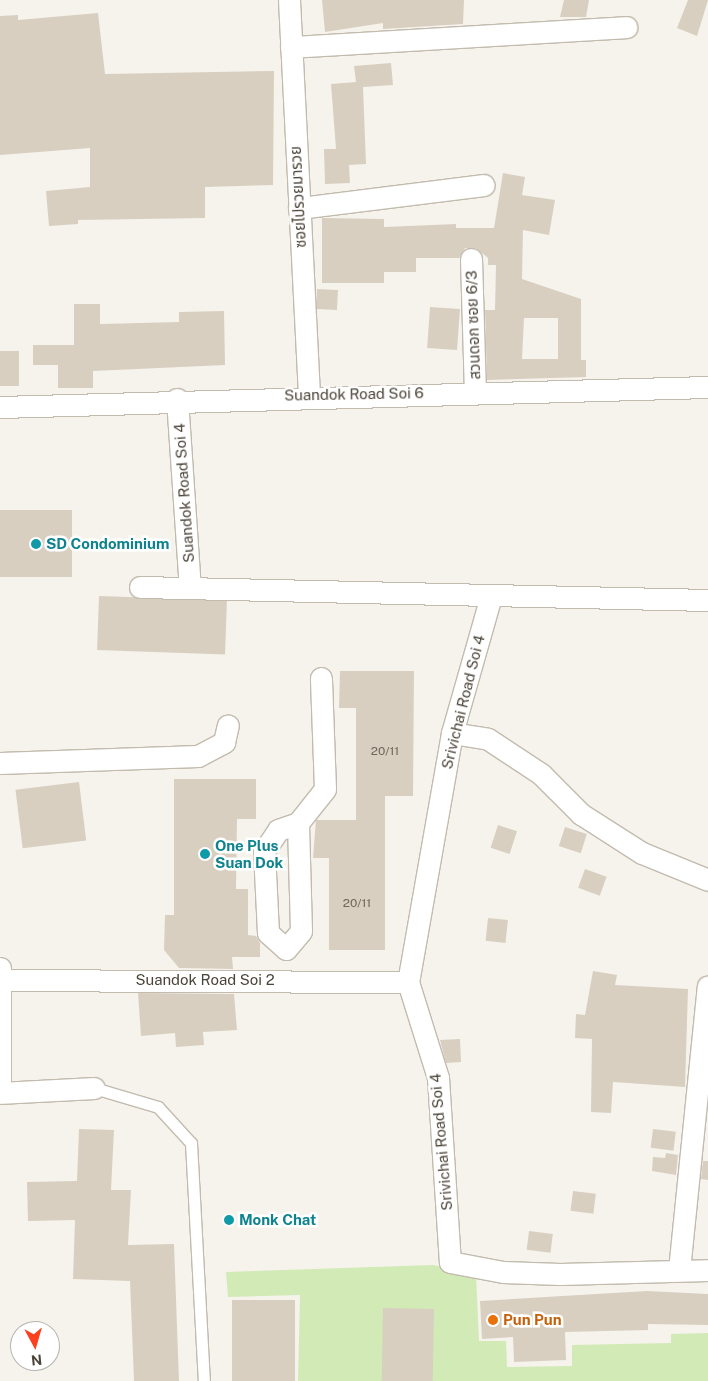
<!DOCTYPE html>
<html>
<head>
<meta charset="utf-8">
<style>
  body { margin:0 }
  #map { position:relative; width:708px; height:1381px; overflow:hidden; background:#f6f3ec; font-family:"Public Sans","Noto Sans Thai",sans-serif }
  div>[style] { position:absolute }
  .green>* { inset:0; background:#d2eab5 }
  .building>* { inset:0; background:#d8cfc1; transform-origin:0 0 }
  .roads { filter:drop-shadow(1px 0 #c2bbae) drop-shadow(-1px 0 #c2bbae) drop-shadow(0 1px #c2bbae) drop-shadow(0 -1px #c2bbae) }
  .service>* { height:11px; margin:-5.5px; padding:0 5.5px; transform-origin:5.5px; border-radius:5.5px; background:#fff }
  .minor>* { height:21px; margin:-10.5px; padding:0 10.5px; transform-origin:10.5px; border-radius:10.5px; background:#fff }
  .dots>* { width:14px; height:14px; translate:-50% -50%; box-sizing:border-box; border:2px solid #fff; border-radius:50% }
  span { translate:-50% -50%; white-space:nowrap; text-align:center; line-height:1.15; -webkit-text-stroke:5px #fff; paint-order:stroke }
  .number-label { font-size:12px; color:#6e675b }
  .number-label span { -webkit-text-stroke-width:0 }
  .street-label { font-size:15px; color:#4b4439 }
  .culture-label { font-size:15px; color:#0d838f; font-weight:700 }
  .left { translate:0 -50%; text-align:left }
  .food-label { font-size:15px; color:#c56008; font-weight:700 }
  .north { position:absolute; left:10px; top:1321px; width:50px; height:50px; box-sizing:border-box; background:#fff; border:1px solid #b7b4b0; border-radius:50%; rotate:174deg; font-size:14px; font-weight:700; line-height:20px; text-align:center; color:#4b4439 }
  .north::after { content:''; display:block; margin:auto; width:18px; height:22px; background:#fc3f1d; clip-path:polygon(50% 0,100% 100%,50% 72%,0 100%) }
</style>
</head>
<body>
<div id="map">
  <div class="green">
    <div style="clip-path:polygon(433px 1265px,476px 1274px,479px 1341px,506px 1341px,507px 1367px,572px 1366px,572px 1345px,671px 1343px,671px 1334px,708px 1333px,708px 1381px,298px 1381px,300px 1295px,228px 1297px,226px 1272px)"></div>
  </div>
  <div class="building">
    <div style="clip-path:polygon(322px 0,464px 0,463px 24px,383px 29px,383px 23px,325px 32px)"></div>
    <div style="clip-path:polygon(564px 0,589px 0,586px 17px,560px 17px)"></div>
    <div style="clip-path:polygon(688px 0,708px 0,697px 36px,677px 28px)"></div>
    <div style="clip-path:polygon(98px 13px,105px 74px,274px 71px,273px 185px,205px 187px,205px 218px,78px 220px,78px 224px,49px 226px,46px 191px,90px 187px,90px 148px,0 155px,0 16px,18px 15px,18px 20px)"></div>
    <div style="clip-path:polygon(391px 63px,393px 85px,363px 87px,366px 164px,349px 165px,350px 183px,325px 184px,324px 149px,336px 149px,331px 84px,356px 82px,354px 66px)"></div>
    <div style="clip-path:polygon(evenodd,503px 173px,525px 177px,522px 195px,555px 200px,549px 235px,523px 230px,522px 279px,581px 299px,581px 360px,586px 360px,586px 377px,487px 380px,485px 310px,495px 310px,496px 265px,488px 265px,488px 258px,476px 248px,465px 248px,459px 258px,416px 258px,416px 272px,384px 272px,384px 283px,322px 283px,322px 218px,384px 219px,384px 227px,456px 224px,456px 228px,494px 228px,503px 173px,524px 318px,558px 318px,558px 359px,522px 359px,524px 318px)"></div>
    <div style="left:317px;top:289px;width:21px;height:20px;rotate:3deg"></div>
    <div style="clip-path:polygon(74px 304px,100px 304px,100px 324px,179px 322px,179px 312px,224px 311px,225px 365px,93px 371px,93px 388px,58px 388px,58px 365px,33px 365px,33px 345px,74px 345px)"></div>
    <div style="left:430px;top:307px;width:30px;height:41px;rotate:4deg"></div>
    <div style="left:0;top:351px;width:19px;height:35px"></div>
    <div style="left:0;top:510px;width:72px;height:67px"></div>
    <div style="left:99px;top:596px;width:128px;height:54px;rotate:2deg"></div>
    <div style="clip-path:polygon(340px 671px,414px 671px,413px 796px,385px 796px,385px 950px,329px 950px,329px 858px,313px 858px,316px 820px,356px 820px,356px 708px,339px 708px)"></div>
    <div style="clip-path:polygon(174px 779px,256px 779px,256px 819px,237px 819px,236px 889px,248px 889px,248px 935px,256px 936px,260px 943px,260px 957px,232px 957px,233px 969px,179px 968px,164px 950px,165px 915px,174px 915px)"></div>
    <div style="left:79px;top:782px;width:59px;height:64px;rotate:83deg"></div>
    <div style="left:498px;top:825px;width:20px;height:24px;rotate:18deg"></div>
    <div style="left:565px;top:827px;width:23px;height:20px;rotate:18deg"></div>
    <div style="left:585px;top:869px;width:23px;height:20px;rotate:20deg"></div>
    <div style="left:488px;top:918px;width:20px;height:23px;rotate:6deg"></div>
    <div style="clip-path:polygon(593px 971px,617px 975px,615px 985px,688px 989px,685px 1087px,613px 1082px,611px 1113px,591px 1112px,592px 1039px,575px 1038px,576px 1014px,585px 1015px)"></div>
    <div style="clip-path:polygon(138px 993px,234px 994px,237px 1030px,203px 1032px,204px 1045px,176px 1047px,175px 1033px,141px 1036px)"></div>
    <div style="clip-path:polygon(460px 1039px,461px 1062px,446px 1063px,440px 1040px)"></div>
    <div style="clip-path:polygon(79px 1129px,114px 1130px,111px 1190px,131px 1190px,128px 1245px,174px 1244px,179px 1381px,134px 1381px,130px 1281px,73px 1279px,75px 1220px,28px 1221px,27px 1182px,77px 1181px)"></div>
    <div style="left:653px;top:1129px;width:23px;height:19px;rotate:7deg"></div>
    <div style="clip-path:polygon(666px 1153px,678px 1155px,676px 1175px,652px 1171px,653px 1157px,665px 1158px)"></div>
    <div style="clip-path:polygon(703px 1161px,708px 1161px,708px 1180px,701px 1179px)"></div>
    <div style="left:573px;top:1191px;width:23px;height:20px;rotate:7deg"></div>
    <div style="left:529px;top:1231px;width:24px;height:19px;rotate:7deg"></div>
    <div style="clip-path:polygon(647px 1291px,708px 1294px,708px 1325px,648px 1324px,648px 1330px,565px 1332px,566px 1360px,514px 1362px,513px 1337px,482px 1339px,480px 1301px)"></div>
    <div style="left:232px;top:1300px;width:63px;height:81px"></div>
    <div style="left:383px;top:1308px;width:51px;height:73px;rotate:1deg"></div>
  </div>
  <div class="roads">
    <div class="service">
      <div style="left:94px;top:1088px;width:67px;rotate:16.5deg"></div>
      <div style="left:158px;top:1107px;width:49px;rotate:47.5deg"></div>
      <div style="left:191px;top:1143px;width:238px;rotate:86.9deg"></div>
    </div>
    <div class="minor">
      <div style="left:289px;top:0;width:396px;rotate:87.1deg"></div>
      <div style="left:291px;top:47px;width:336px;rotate:-3.4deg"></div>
      <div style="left:299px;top:208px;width:186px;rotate:-7.1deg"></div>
      <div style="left:471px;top:259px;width:133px;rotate:88.3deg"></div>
      <div style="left:177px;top:399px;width:189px;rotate:86.1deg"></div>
      <div style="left:0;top:407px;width:708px;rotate:-1.62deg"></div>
      <div style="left:140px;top:587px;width:568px;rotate:1.31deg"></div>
      <div style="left:491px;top:596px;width:142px;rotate:105.9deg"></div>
      <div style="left:452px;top:733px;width:253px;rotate:100deg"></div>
      <div style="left:408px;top:982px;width:101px;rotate:72.6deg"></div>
      <div style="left:438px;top:1078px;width:184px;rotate:86.3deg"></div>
      <div style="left:450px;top:1262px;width:54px;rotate:10.7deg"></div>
      <div style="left:503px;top:1272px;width:57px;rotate:2deg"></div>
      <div style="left:560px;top:1274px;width:148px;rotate:-1.5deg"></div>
      <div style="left:452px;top:733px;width:36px;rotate:9deg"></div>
      <div style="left:488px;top:739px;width:64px;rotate:33.4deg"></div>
      <div style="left:541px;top:774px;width:57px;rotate:45deg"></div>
      <div style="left:581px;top:814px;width:72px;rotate:32.6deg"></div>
      <div style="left:642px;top:853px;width:71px;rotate:22.2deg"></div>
      <div style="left:0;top:763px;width:198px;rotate:-2deg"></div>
      <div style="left:198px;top:756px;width:30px;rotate:-28deg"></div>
      <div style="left:224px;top:742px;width:17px;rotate:-77deg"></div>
      <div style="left:286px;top:949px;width:24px;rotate:-138deg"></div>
      <div style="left:268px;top:933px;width:82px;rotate:-92.8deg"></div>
      <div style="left:264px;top:851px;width:25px;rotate:-56deg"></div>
      <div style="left:278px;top:830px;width:21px;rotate:-19deg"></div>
      <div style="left:298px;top:823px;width:43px;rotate:-51.5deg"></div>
      <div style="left:325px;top:789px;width:111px;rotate:-92.1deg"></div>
      <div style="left:286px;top:949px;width:23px;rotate:-50deg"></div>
      <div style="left:301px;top:931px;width:108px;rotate:-91.6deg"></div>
      <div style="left:0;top:968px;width:117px;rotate:90deg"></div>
      <div style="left:2px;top:980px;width:406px;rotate:0.3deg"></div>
      <div style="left:0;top:1093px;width:94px;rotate:-3deg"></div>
      <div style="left:679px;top:1270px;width:285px;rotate:-84.2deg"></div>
    </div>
  </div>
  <div class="dots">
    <div style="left:36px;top:544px;background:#0f9aa8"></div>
    <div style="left:205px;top:854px;background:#0f9aa8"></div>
    <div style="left:229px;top:1220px;background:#0f9aa8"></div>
    <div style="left:493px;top:1320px;background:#e8710a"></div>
  </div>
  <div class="number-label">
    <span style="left:385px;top:752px">20/11</span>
    <span style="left:357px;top:904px">20/11</span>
  </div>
  <div class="street-label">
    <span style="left:298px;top:197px;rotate:-93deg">ซอยไปรวยมารวย</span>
    <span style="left:473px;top:325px;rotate:-92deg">สวนดอก ซอย 6/3</span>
    <span style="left:354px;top:394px;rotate:-1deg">Suandok Road Soi 6</span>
    <span style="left:184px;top:493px;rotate:-94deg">Suandok Road Soi 4</span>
    <span style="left:463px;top:702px;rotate:-76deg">Srivichai Road Soi 4</span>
    <span style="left:205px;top:980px">Suandok Road Soi 2</span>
    <span style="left:441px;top:1142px;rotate:-95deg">Srivichai Road Soi 4</span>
  </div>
  <div class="culture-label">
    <span class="left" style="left:46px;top:544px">SD Condominium</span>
    <span class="left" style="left:215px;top:854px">One Plus<br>Suan Dok</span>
    <span class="left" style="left:239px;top:1220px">Monk Chat</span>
  </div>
  <div class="food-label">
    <span class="left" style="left:503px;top:1320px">Pun Pun</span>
  </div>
  <div class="north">N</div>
</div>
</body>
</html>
